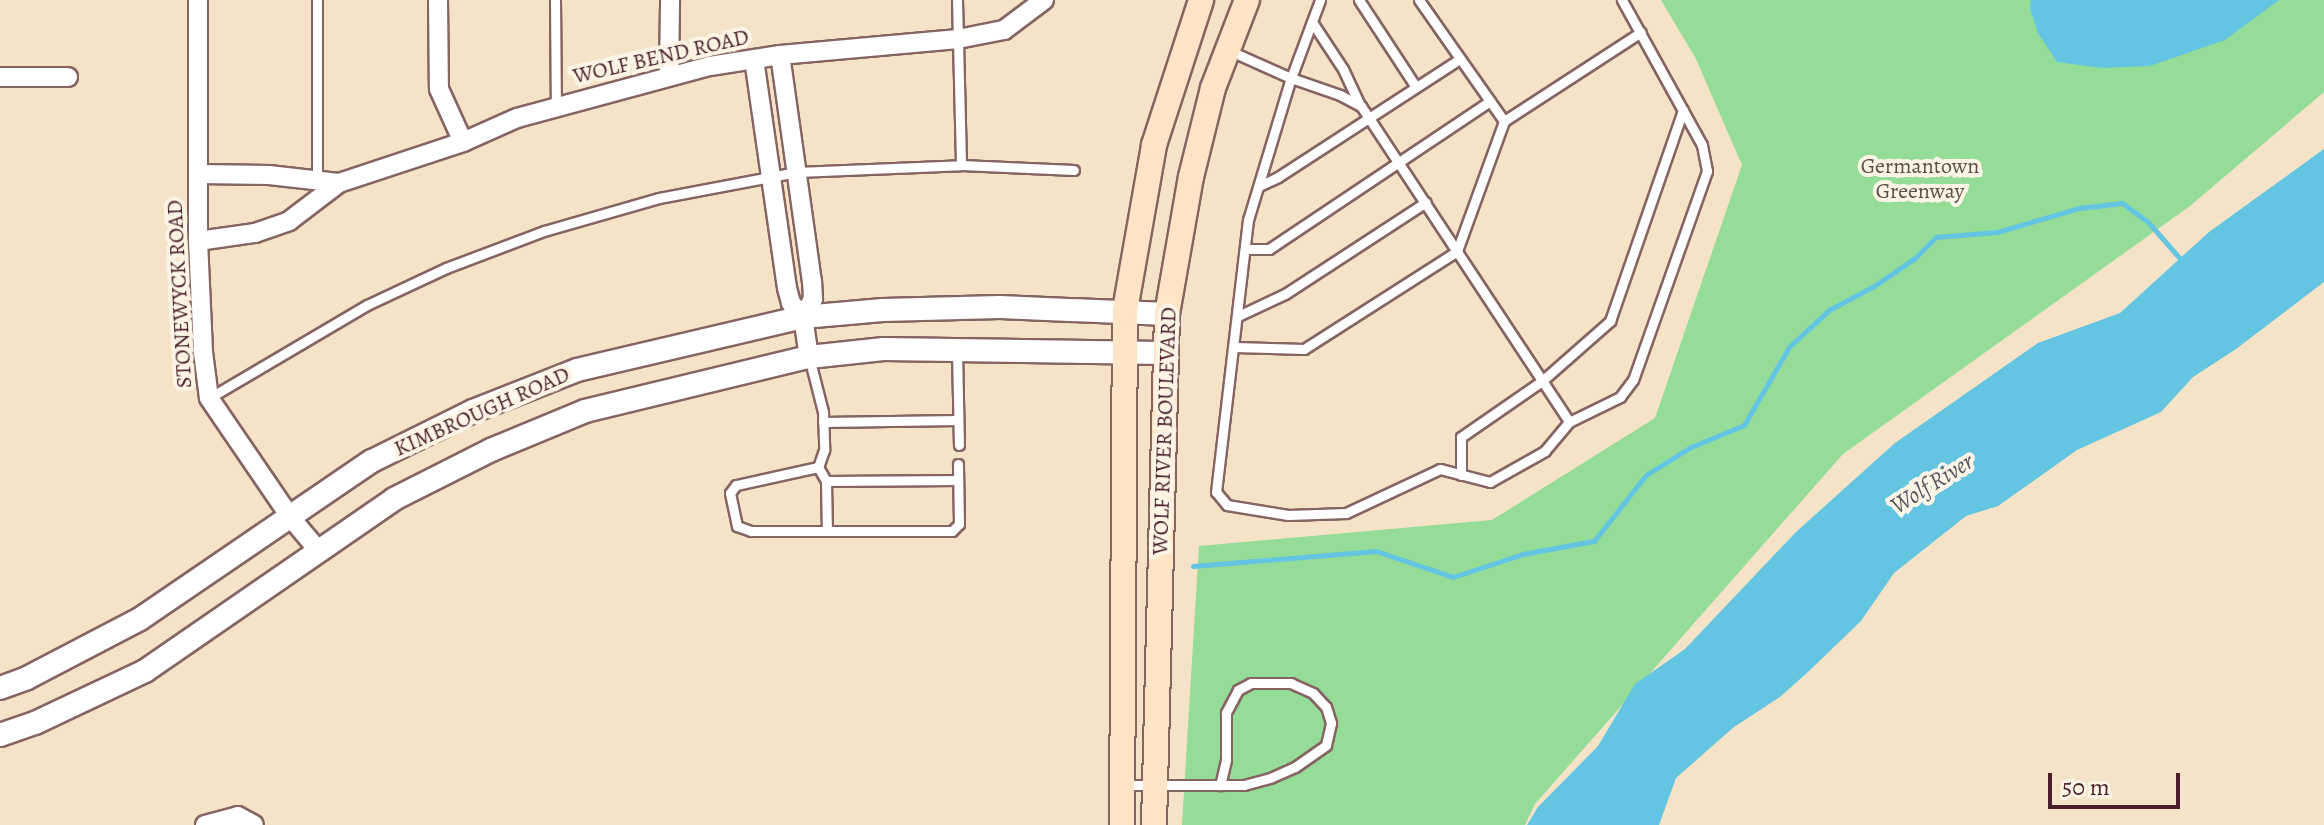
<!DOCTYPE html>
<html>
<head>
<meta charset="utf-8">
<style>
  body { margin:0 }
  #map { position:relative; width:2324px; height:825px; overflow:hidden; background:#f4e3c7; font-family:Alegreya,serif }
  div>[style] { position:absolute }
  .green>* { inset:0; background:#94dc97 }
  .water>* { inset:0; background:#64c5e2 }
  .stream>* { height:5px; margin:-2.5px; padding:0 2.5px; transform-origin:2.5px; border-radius:2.5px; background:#64c5e2 }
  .roads { filter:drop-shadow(2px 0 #866462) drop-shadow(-2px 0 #866462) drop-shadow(0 2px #866462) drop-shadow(0 -2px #866462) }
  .service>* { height:9px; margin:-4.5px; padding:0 4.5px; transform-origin:4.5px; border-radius:4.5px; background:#fff }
  .minor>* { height:18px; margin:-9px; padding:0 9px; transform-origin:9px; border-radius:9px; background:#fff }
  .tertiary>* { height:22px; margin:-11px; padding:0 11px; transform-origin:11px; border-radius:11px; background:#fff }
  .secondary>* { height:24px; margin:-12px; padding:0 12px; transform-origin:12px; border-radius:12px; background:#ffe4c6 }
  span { translate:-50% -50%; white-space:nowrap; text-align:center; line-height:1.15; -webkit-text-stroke:8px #fcf5e5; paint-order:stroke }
  .street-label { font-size:22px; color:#4a1f2b }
  .park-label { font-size:22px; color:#5c4e46 }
  .water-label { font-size:24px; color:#525162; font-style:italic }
  .scale { position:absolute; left:2048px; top:773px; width:132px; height:36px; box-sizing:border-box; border:4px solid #4a1f2b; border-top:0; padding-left:10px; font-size:24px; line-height:28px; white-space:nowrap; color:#4a1f2b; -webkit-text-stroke:6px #fcf5e5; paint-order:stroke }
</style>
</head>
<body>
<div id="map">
  <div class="green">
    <div style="clip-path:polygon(1661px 0,2324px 0,2324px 92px,2190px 206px,1843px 454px,1535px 804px,1525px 825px,1182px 825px,1199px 546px,1492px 520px,1655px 418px,1742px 165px,1696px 59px)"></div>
  </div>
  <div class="water">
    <div style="clip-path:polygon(2031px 0,2279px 0,2225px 40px,2150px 66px,2102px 68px,2057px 62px,2038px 33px,2030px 9px)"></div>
    <div style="clip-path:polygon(2324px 149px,2324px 282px,2236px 349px,2193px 377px,2161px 412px,2077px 450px,1998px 506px,1966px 516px,1894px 573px,1861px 621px,1809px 671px,1780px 697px,1734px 727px,1676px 778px,1659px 825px,1527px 825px,1538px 807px,1598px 746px,1635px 684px,1685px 649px,1796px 532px,1895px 443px,2038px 343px,2120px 313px,2209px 232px)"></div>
  </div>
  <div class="stream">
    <div style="left:1193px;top:566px;width:184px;rotate:-4.7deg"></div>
    <div style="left:1376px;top:551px;width:81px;rotate:18.7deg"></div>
    <div style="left:1453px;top:577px;width:74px;rotate:-18.2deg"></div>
    <div style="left:1523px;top:554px;width:72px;rotate:-10.4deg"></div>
    <div style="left:1594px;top:541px;width:84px;rotate:-51.8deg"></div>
    <div style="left:1646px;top:475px;width:53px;rotate:-31.9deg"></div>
    <div style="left:1691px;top:447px;width:57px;rotate:-22.5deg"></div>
    <div style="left:1744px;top:425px;width:90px;rotate:-60deg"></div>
    <div style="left:1789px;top:347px;width:54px;rotate:-42.8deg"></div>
    <div style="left:1829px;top:310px;width:51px;rotate:-28.1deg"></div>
    <div style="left:1874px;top:286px;width:50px;rotate:-34.3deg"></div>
    <div style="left:1915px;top:258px;width:30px;rotate:-45deg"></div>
    <div style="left:1936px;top:237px;width:61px;rotate:-4.7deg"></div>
    <div style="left:1997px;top:232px;width:85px;rotate:-16.3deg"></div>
    <div style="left:2079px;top:208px;width:43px;rotate:-6.6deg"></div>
    <div style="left:2122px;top:203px;width:32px;rotate:36deg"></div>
    <div style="left:2148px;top:222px;width:53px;rotate:48.8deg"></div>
  </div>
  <div class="roads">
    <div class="service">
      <div style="left:555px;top:0;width:107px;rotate:89.5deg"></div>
      <div style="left:957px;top:0;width:165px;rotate:88.6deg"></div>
      <div style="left:1359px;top:0;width:104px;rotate:56.8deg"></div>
      <div style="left:1419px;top:0;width:148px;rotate:54.9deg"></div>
      <div style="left:1312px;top:22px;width:56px;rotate:56.6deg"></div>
      <div style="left:1343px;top:69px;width:40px;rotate:65deg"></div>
      <div style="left:1228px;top:50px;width:69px;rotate:24deg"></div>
      <div style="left:1291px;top:78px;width:52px;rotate:19.1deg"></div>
      <div style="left:1340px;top:95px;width:24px;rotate:28deg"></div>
      <div style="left:1361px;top:106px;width:378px;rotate:56.6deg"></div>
      <div style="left:1569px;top:422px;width:38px;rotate:130deg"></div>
      <div style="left:1545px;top:451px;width:63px;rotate:150.6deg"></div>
      <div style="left:1490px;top:482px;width:52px;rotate:-165.4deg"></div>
      <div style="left:1440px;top:469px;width:104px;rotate:154.9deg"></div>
      <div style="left:1346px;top:513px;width:58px;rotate:178deg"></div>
      <div style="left:1288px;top:515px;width:62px;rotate:-170.7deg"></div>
      <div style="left:1227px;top:505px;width:17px;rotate:-130deg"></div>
      <div style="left:1216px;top:492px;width:274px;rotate:-83.3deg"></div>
      <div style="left:1248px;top:220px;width:148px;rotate:-73.2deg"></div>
      <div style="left:1291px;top:78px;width:83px;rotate:-69.6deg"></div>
      <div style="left:317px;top:181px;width:181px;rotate:-90deg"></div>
      <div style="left:1259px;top:186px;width:21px;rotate:-25deg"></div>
      <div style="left:1278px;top:177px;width:217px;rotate:-33deg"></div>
      <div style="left:1245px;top:249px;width:24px"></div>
      <div style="left:1269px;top:249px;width:266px;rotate:-33.8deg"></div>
      <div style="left:1238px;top:316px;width:52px;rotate:-25.1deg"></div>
      <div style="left:1285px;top:294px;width:168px;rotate:-33.1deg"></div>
      <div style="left:1235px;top:347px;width:69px;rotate:1.7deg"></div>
      <div style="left:1304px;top:349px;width:182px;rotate:-32.6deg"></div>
      <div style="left:1457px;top:251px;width:138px;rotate:-70.1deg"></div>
      <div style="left:1504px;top:121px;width:163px;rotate:-33deg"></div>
      <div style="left:957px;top:351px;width:94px;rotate:88.8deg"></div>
      <div style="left:809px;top:357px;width:57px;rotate:75.7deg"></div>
      <div style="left:823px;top:412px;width:38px;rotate:88deg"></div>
      <div style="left:824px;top:450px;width:18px;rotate:109deg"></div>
      <div style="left:818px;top:467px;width:84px;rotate:167.6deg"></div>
      <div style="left:736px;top:485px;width:10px;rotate:127deg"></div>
      <div style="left:730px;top:493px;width:34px;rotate:78deg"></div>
      <div style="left:737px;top:526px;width:15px;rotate:20deg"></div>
      <div style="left:751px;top:531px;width:201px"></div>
      <div style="left:952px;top:531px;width:10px;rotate:-45deg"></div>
      <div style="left:959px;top:524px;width:60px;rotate:-91deg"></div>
      <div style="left:209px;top:398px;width:183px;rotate:-30.5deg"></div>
      <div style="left:367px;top:305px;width:87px;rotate:-25.1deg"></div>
      <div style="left:446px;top:268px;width:105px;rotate:-20.7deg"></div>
      <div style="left:544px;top:231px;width:120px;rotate:-16deg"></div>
      <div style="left:659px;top:198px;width:140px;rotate:-10.7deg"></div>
      <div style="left:797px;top:172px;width:164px;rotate:-2.4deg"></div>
      <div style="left:961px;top:165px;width:113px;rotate:2.5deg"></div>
      <div style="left:823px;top:422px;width:135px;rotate:-0.8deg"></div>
      <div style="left:1569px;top:422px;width:57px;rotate:-26.1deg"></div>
      <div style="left:1620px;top:397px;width:21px;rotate:-53deg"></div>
      <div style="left:1633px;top:380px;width:222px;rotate:-70.5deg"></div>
      <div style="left:1707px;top:171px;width:26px;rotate:-101deg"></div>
      <div style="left:1702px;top:145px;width:166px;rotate:-118.9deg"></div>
      <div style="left:818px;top:467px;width:16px;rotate:60deg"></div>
      <div style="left:826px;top:481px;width:50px;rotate:88.9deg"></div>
      <div style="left:1461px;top:475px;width:38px;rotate:-90deg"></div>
      <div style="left:1461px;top:437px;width:98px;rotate:-34.7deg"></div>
      <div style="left:1542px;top:381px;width:91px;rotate:-41.4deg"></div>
      <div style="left:1610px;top:321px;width:223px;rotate:-70.9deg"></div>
      <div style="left:826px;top:481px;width:132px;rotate:-0.4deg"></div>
      <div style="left:1122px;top:785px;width:122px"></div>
      <div style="left:1244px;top:785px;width:27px;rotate:-15deg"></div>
      <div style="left:1270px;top:778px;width:27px;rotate:-24deg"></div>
      <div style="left:1295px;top:767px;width:38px;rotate:-35deg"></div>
      <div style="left:1326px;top:745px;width:23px;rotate:-77deg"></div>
      <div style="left:1331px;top:723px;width:17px;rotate:-107deg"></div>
      <div style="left:1326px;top:707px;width:19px;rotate:-133deg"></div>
      <div style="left:1313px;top:693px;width:24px;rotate:-156deg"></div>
      <div style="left:1291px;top:683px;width:40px;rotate:180deg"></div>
      <div style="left:1251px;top:683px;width:15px;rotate:152deg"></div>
      <div style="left:1238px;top:690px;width:26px;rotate:118deg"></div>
      <div style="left:1226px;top:713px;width:47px;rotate:90deg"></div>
      <div style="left:1226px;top:760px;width:26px;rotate:103deg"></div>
    </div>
    <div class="minor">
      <div style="left:198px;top:0;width:241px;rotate:90deg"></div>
      <div style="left:198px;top:241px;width:111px;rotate:87.4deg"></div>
      <div style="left:203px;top:352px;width:46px;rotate:82.6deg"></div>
      <div style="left:209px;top:398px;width:145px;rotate:55.7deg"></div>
      <div style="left:291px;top:518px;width:42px;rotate:49.8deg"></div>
      <div style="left:438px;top:0;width:89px;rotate:89.4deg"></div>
      <div style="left:439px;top:89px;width:58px;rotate:65.6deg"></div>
      <div style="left:754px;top:59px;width:231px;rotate:81.8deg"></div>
      <div style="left:787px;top:288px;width:16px;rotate:75deg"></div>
      <div style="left:791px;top:303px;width:18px;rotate:49deg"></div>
      <div style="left:803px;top:317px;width:21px;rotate:-61deg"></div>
      <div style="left:813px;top:299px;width:17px;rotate:-93deg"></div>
      <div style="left:812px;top:282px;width:229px;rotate:-98deg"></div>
      <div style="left:669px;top:76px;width:76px;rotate:-89.2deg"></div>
      <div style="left:0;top:77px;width:68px"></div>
      <div style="left:199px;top:174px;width:70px;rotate:0.8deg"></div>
      <div style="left:269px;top:175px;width:70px;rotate:6.5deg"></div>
      <div style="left:198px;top:241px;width:58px;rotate:-8deg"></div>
      <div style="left:255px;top:233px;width:36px;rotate:-19deg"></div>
      <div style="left:289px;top:221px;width:63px;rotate:-37.2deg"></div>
      <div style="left:339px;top:183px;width:131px;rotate:-18.3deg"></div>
      <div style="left:463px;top:142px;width:59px;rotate:-24deg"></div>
      <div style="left:517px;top:118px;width:200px;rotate:-15.1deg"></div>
      <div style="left:710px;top:66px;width:71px;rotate:-8.9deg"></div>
      <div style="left:780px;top:55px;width:179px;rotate:-5.1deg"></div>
      <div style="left:958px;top:39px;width:47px;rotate:-11.1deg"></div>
      <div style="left:1004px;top:30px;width:50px;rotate:-36.9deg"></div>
      <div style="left:803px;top:317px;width:40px;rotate:81.5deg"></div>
      <div style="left:205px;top:825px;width:34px;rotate:-15deg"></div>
      <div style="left:238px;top:816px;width:18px;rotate:29deg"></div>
    </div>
    <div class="tertiary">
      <div style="left:0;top:688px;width:29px;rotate:-20deg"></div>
      <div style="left:27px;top:678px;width:127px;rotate:-27.6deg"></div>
      <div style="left:140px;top:619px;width:281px;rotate:-34.3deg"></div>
      <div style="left:372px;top:461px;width:113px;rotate:-26.3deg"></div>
      <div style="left:473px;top:411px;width:112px;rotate:-21.5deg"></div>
      <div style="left:577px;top:370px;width:232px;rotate:-13.2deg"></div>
      <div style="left:803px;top:317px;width:80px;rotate:-5deg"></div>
      <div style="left:883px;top:310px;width:117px;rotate:-1.5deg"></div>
      <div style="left:1000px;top:307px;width:167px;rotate:2.4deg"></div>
      <div style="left:0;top:735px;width:37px;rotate:-19deg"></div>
      <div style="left:35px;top:723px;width:122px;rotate:-25.3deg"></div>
      <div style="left:145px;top:671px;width:303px;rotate:-34.6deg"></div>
      <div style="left:394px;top:499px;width:109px;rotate:-26.8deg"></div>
      <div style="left:491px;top:450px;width:102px;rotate:-22.5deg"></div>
      <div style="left:585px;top:411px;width:230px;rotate:-13.6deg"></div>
      <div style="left:809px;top:357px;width:75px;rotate:-6.1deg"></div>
      <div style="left:884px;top:349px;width:280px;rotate:0.8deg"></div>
    </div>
    <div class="secondary">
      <div style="left:1122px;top:825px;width:515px;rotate:-89.67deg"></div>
      <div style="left:1125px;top:310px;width:168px;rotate:-80deg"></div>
      <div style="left:1154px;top:145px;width:152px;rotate:-72deg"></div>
      <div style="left:1154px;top:825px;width:511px;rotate:-88.54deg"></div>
      <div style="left:1167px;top:314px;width:139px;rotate:-80.1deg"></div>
      <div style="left:1191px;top:177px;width:92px;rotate:-76.1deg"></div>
      <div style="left:1213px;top:88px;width:94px;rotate:-68.9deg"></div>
    </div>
  </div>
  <div class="street-label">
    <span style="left:661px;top:57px;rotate:-13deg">WOLF BEND ROAD</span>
    <span style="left:180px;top:294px;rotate:-93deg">STONEWYCK ROAD</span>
    <span style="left:482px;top:412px;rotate:-24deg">KIMBROUGH ROAD</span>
    <span style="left:1165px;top:431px;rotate:-88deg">WOLF RIVER BOULEVARD</span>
  </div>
  <div class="park-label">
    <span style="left:1920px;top:179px">Germantown<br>Greenway</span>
  </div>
  <div class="water-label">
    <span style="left:1932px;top:484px;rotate:-32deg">Wolf River</span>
  </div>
  <div class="scale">50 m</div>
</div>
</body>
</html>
